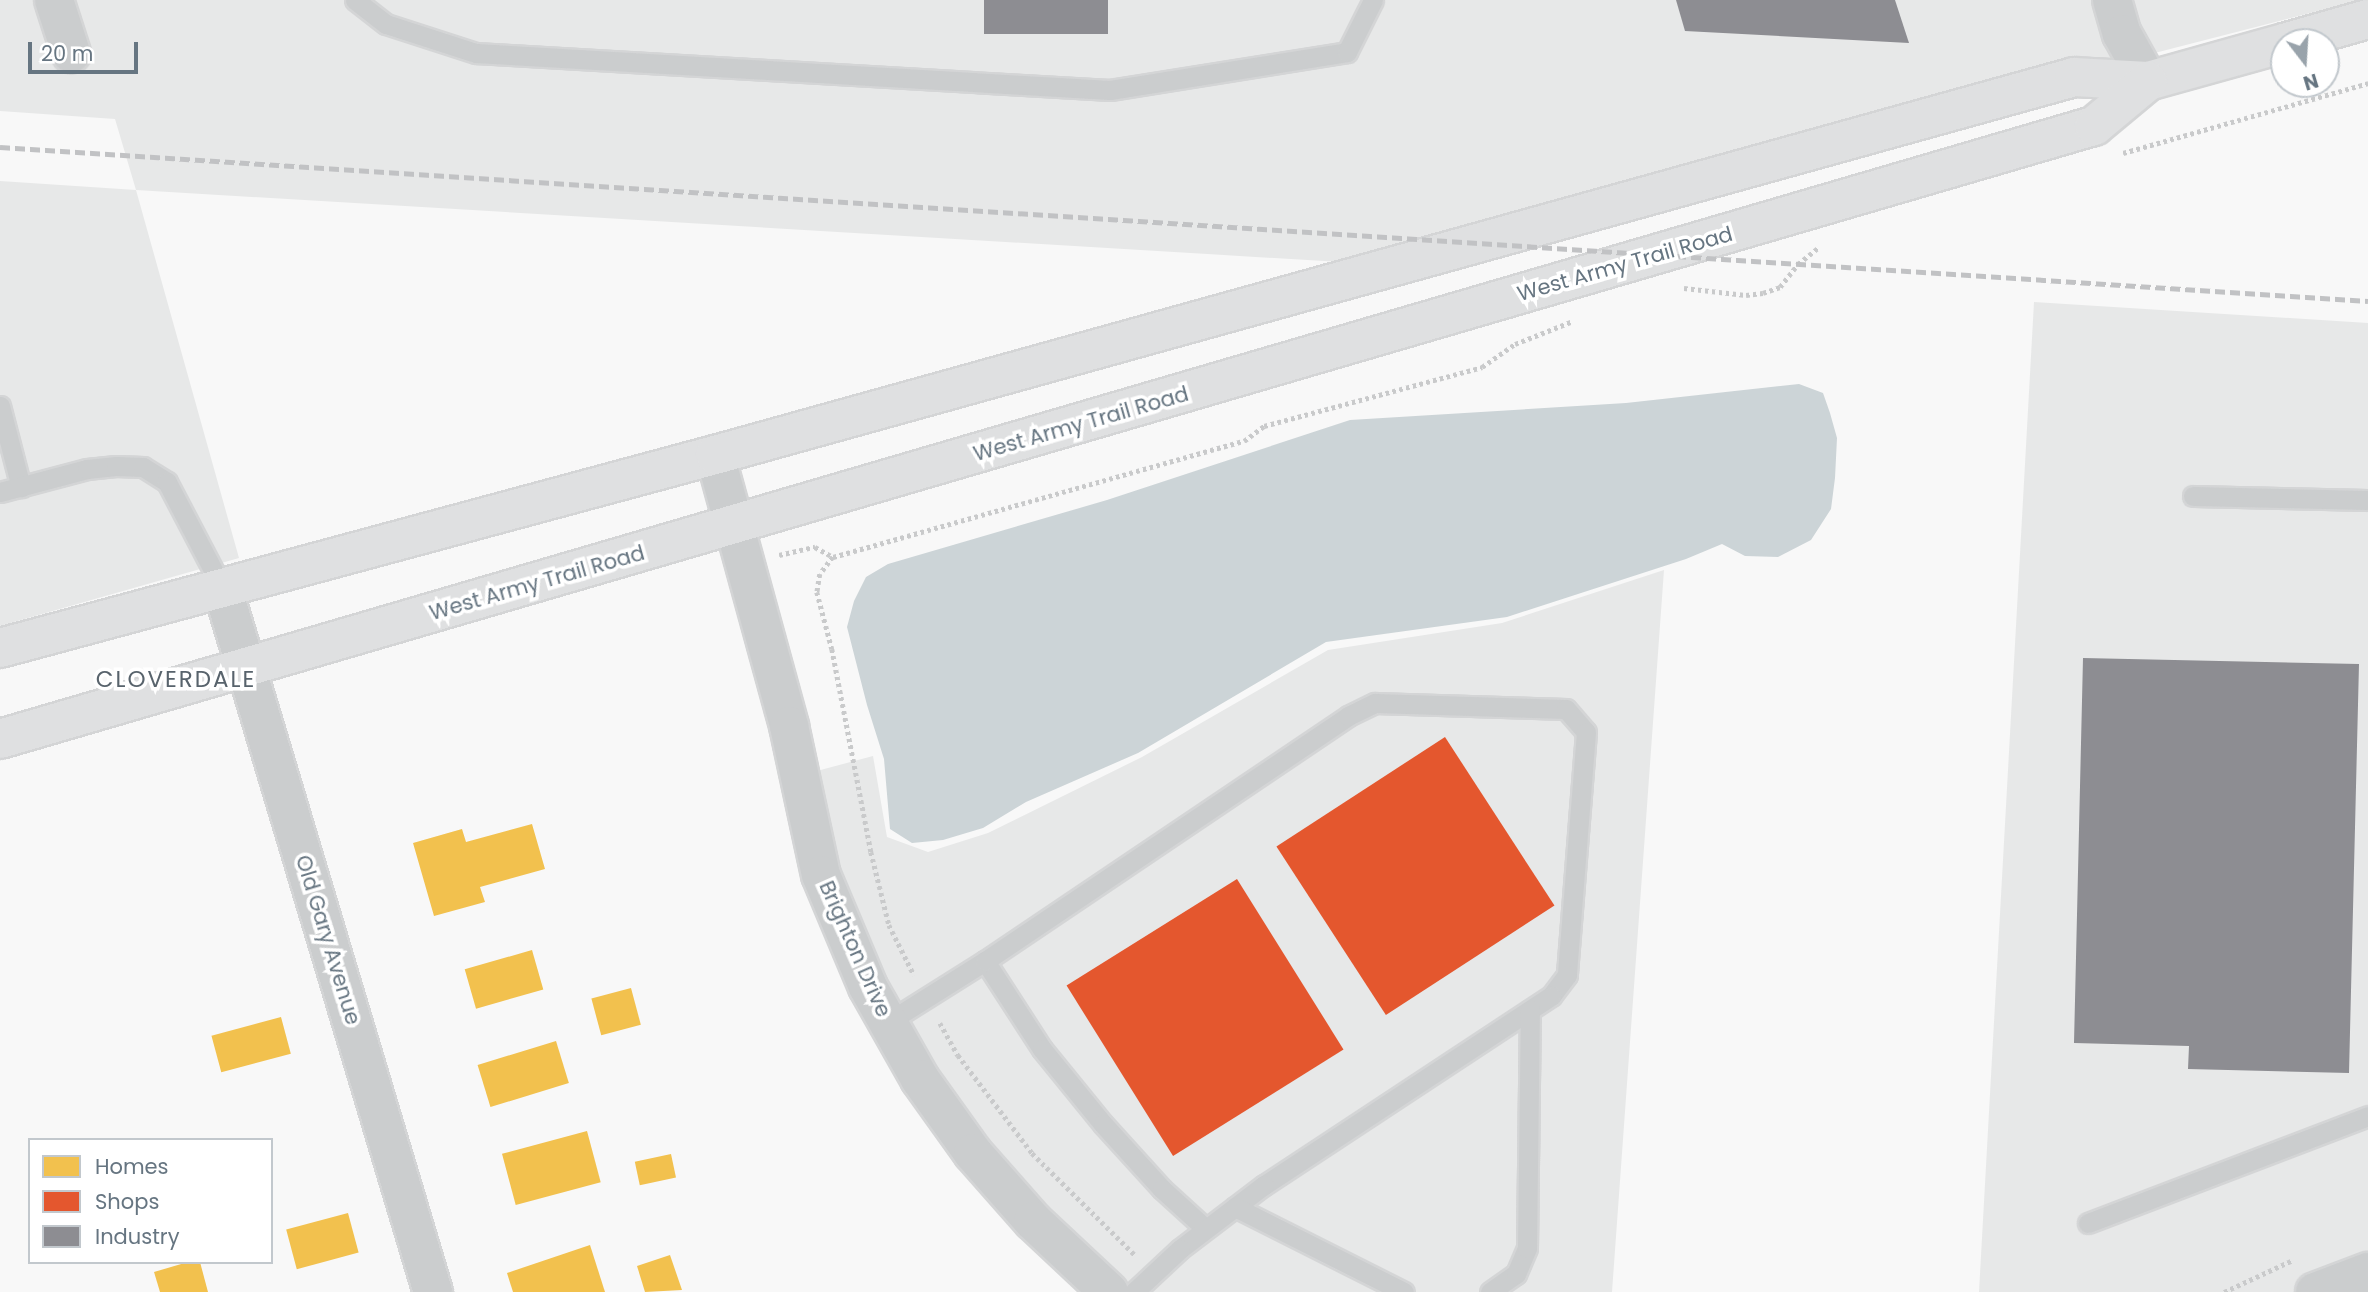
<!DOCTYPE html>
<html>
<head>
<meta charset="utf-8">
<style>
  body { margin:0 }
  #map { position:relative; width:2368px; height:1292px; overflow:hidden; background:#f8f8f8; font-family:Poppins,sans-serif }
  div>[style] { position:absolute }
  .built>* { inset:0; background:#e7e8e8 }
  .water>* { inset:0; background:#ccd4d7 }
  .homes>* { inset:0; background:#f2c14e; transform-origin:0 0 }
  .shops>* { inset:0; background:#e4572e; transform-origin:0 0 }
  .industry>* { inset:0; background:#8d8d92; transform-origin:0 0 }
  .path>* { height:4.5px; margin-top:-2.25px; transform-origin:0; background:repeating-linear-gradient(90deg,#c9cacb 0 3.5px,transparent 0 7px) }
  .roads { filter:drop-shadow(2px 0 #d4d5d6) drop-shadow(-2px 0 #d4d5d6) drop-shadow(0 2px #d4d5d6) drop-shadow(0 -2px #d4d5d6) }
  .lane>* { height:19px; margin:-9.5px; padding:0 9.5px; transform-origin:9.5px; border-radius:9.5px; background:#cbcdce }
  .street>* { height:38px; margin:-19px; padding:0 19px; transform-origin:19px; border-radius:19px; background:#cbcdce }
  .secondary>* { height:38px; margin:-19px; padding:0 19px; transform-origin:19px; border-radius:19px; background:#dfe0e1 }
  .rail>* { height:5px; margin-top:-2.5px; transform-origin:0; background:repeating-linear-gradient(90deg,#c1c2c4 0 10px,transparent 0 15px) }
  span { translate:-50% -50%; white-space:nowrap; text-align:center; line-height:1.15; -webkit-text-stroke:7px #fff; paint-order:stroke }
  .street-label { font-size:21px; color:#667581 }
  .neighbourhood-label { font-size:23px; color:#58636c; letter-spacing:2px }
  .legend { position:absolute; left:28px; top:1138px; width:245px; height:126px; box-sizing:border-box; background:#fff; border:2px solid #c2c8cd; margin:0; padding:9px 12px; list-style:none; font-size:21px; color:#667581 }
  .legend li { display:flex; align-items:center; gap:14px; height:35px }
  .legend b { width:35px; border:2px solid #c2c8cd }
  .north { position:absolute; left:2270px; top:28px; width:70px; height:70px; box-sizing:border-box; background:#fff; border:2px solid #c2c8cd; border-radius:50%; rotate:163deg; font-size:19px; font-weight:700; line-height:28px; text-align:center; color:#667581 }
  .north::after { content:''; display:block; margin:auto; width:24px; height:32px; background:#99a3ab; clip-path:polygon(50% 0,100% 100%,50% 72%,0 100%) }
  .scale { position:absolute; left:28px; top:42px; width:110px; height:32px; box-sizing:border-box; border:4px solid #667581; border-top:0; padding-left:9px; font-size:21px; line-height:24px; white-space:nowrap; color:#667581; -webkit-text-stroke:5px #fff; paint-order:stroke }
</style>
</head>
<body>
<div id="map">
  <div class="built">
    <div style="clip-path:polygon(0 0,2361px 0,1341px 262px,136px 190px,239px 558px,0 626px,0 181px,136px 190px,115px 119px,0 111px)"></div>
    <div style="clip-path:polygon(2034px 302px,2368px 323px,2368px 1292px,1979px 1292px)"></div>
    <div style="clip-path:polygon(1664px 570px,1612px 1292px,1138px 1292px,1084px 1248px,987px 1148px,928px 1067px,874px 962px,832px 869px,813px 772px,873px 756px,887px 837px,928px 852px,988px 833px,1142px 757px,1328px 650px,1502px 623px)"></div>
  </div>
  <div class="water">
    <div style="clip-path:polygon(1799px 384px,1823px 393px,1830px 413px,1837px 438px,1835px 478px,1831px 509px,1811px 540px,1778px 557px,1745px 556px,1722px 544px,1686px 559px,1507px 617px,1326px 642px,1138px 753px,1026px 802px,983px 828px,943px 840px,912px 843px,890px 829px,884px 759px,867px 705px,847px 627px,854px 601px,866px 577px,888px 564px,1107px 500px,1350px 420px,1626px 403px)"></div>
  </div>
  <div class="homes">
    <div style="clip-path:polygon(532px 824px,545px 869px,480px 887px,485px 902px,434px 916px,413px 843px,462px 829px,466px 842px)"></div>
    <div style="left:532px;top:950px;width:41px;height:70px;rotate:74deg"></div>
    <div style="left:631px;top:988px;width:38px;height:41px;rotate:75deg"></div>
    <div style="left:281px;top:1017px;width:38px;height:72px;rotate:75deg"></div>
    <div style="left:556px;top:1041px;width:44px;height:82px;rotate:73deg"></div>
    <div style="left:587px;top:1131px;width:53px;height:88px;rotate:75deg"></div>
    <div style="left:671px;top:1154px;width:24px;height:37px;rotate:78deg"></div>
    <div style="left:348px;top:1213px;width:41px;height:64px;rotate:75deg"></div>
    <div style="clip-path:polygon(590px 1245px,605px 1292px,513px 1292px,507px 1273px)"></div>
    <div style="clip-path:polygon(670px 1255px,682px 1290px,645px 1292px,637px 1266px)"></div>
    <div style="clip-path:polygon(188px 1262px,200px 1262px,208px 1292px,160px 1292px,154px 1272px)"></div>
  </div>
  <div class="shops">
    <div style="left:1445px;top:737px;width:201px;height:201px;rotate:57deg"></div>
    <div style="left:1237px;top:879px;width:201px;height:201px;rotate:58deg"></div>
  </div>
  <div class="industry">
    <div style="left:984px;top:0;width:124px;height:34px"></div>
    <div style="clip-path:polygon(1676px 0,1895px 0,1909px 43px,1685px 31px)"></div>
    <div style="clip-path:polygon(2083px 658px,2359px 664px,2349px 1073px,2188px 1069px,2189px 1046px,2074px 1043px)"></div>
  </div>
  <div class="path">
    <div style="left:2123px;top:153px;width:255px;rotate:-15.9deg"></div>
    <div style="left:1684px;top:288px;width:62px;rotate:6.4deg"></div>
    <div style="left:1746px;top:295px;width:17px;rotate:-7deg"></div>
    <div style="left:1763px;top:293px;width:18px;rotate:-19deg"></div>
    <div style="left:1780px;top:287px;width:29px;rotate:-52deg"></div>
    <div style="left:1798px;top:264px;width:26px;rotate:-39deg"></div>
    <div style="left:779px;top:555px;width:37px;rotate:-13deg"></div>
    <div style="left:815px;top:547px;width:21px;rotate:29deg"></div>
    <div style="left:833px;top:557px;width:427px;rotate:-15.8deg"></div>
    <div style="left:1244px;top:441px;width:25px;rotate:-37deg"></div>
    <div style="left:1264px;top:426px;width:226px;rotate:-15.1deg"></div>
    <div style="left:1482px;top:367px;width:40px;rotate:-34.9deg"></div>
    <div style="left:1515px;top:344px;width:62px;rotate:-21.6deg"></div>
    <div style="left:833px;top:557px;width:21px;rotate:127deg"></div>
    <div style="left:820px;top:574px;width:18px;rotate:99deg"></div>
    <div style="left:817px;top:592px;width:59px;rotate:75.3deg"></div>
    <div style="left:832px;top:649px;width:207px;rotate:79.1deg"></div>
    <div style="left:871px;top:852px;width:75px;rotate:76.1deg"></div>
    <div style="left:889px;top:925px;width:56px;rotate:63.4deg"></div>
    <div style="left:940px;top:1023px;width:37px;rotate:61deg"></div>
    <div style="left:958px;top:1055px;width:123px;rotate:52.9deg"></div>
    <div style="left:1032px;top:1153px;width:144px;rotate:44.7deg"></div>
    <div style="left:2224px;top:1292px;width:76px;rotate:-24.9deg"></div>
  </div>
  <div class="roads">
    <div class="lane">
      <div style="left:355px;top:0;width:39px;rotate:38deg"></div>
      <div style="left:386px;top:24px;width:95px;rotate:17.9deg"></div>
      <div style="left:476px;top:53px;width:635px;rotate:3.34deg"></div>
      <div style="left:1110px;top:90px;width:240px;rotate:-9.1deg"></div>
      <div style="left:1347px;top:52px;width:58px;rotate:-63.4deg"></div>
      <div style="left:0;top:406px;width:84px;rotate:75.5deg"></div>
      <div style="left:0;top:492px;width:90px;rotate:-14.8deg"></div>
      <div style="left:87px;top:469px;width:29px;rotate:-6deg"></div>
      <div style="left:116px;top:466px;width:27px;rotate:2deg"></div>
      <div style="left:143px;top:467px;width:28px;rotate:32deg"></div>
      <div style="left:167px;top:482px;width:119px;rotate:62.4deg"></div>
      <div style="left:2193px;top:496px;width:175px;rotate:1.3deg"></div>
      <div style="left:985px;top:961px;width:105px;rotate:57.1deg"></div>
      <div style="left:1042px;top:1049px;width:97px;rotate:50.9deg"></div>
      <div style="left:1103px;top:1124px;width:88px;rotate:47.8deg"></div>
      <div style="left:1162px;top:1189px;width:59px;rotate:42.3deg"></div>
      <div style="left:888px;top:1022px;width:115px;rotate:-32.2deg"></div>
      <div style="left:985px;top:961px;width:438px;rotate:-34deg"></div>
      <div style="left:1348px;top:716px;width:30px;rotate:-26deg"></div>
      <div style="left:1375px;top:703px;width:191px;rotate:1.8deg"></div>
      <div style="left:1566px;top:709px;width:30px;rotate:49deg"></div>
      <div style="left:1586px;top:732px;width:244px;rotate:94.5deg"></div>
      <div style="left:1567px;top:975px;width:26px;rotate:127deg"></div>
      <div style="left:1551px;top:996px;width:344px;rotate:146.6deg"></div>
      <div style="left:1264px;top:1185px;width:106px;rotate:142.7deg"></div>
      <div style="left:1180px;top:1249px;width:63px;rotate:136.9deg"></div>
      <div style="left:1235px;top:1207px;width:189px;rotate:26.7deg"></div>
      <div style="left:2088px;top:1223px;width:300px;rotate:-20.9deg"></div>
      <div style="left:1490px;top:1292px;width:32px;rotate:-35deg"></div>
      <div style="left:1516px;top:1274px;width:28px;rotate:-67deg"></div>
      <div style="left:1527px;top:1248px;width:238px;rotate:-89.3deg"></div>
    </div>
    <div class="street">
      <div style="left:54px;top:0;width:56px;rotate:72.2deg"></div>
      <div style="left:2112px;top:0;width:35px;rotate:74deg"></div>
      <div style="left:2122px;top:34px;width:54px;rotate:61deg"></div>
      <div style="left:715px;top:455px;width:281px;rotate:74.7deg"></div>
      <div style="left:789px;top:726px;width:152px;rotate:77.9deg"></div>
      <div style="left:821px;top:875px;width:121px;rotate:67.2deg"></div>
      <div style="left:868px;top:987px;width:106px;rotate:60.5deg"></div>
      <div style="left:920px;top:1079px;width:91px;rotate:54.4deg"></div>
      <div style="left:973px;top:1153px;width:91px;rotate:48.6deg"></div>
      <div style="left:1033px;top:1221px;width:104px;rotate:43.1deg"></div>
      <div style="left:222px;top:587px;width:736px;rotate:73.34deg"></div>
      <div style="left:2315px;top:1292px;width:57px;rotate:-20.7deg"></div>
    </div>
    <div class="secondary">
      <div style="left:2287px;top:42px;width:84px;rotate:-15.9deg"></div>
      <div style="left:0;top:648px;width:741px;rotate:-15.11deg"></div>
      <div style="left:715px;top:455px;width:1411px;rotate:-15.54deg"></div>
      <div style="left:2074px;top:77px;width:74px;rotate:3.1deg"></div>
      <div style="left:2148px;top:81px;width:141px;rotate:-15.6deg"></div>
      <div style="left:0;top:739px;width:2182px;rotate:-16.32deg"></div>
      <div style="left:2094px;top:126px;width:70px;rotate:-39.8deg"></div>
    </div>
  </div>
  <div class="rail">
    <div style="left:0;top:147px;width:2373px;rotate:3.72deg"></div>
  </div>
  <div class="street-label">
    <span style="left:1625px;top:264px;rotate:-16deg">West Army Trail Road</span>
    <span style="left:1081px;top:424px;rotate:-16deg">West Army Trail Road</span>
    <span style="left:537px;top:583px;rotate:-16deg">West Army Trail Road</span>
    <span style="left:328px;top:940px;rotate:73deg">Old Gary Avenue</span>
    <span style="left:855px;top:949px;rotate:66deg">Brighton Drive</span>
  </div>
  <div class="neighbourhood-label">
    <span style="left:176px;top:679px">CLOVERDALE</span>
  </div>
  <ul class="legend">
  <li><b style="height:19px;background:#f2c14e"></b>Homes</li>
  <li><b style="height:19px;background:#e4572e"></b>Shops</li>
  <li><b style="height:19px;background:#8d8d92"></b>Industry</li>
  </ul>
  <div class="north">N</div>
  <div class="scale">20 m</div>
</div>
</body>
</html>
